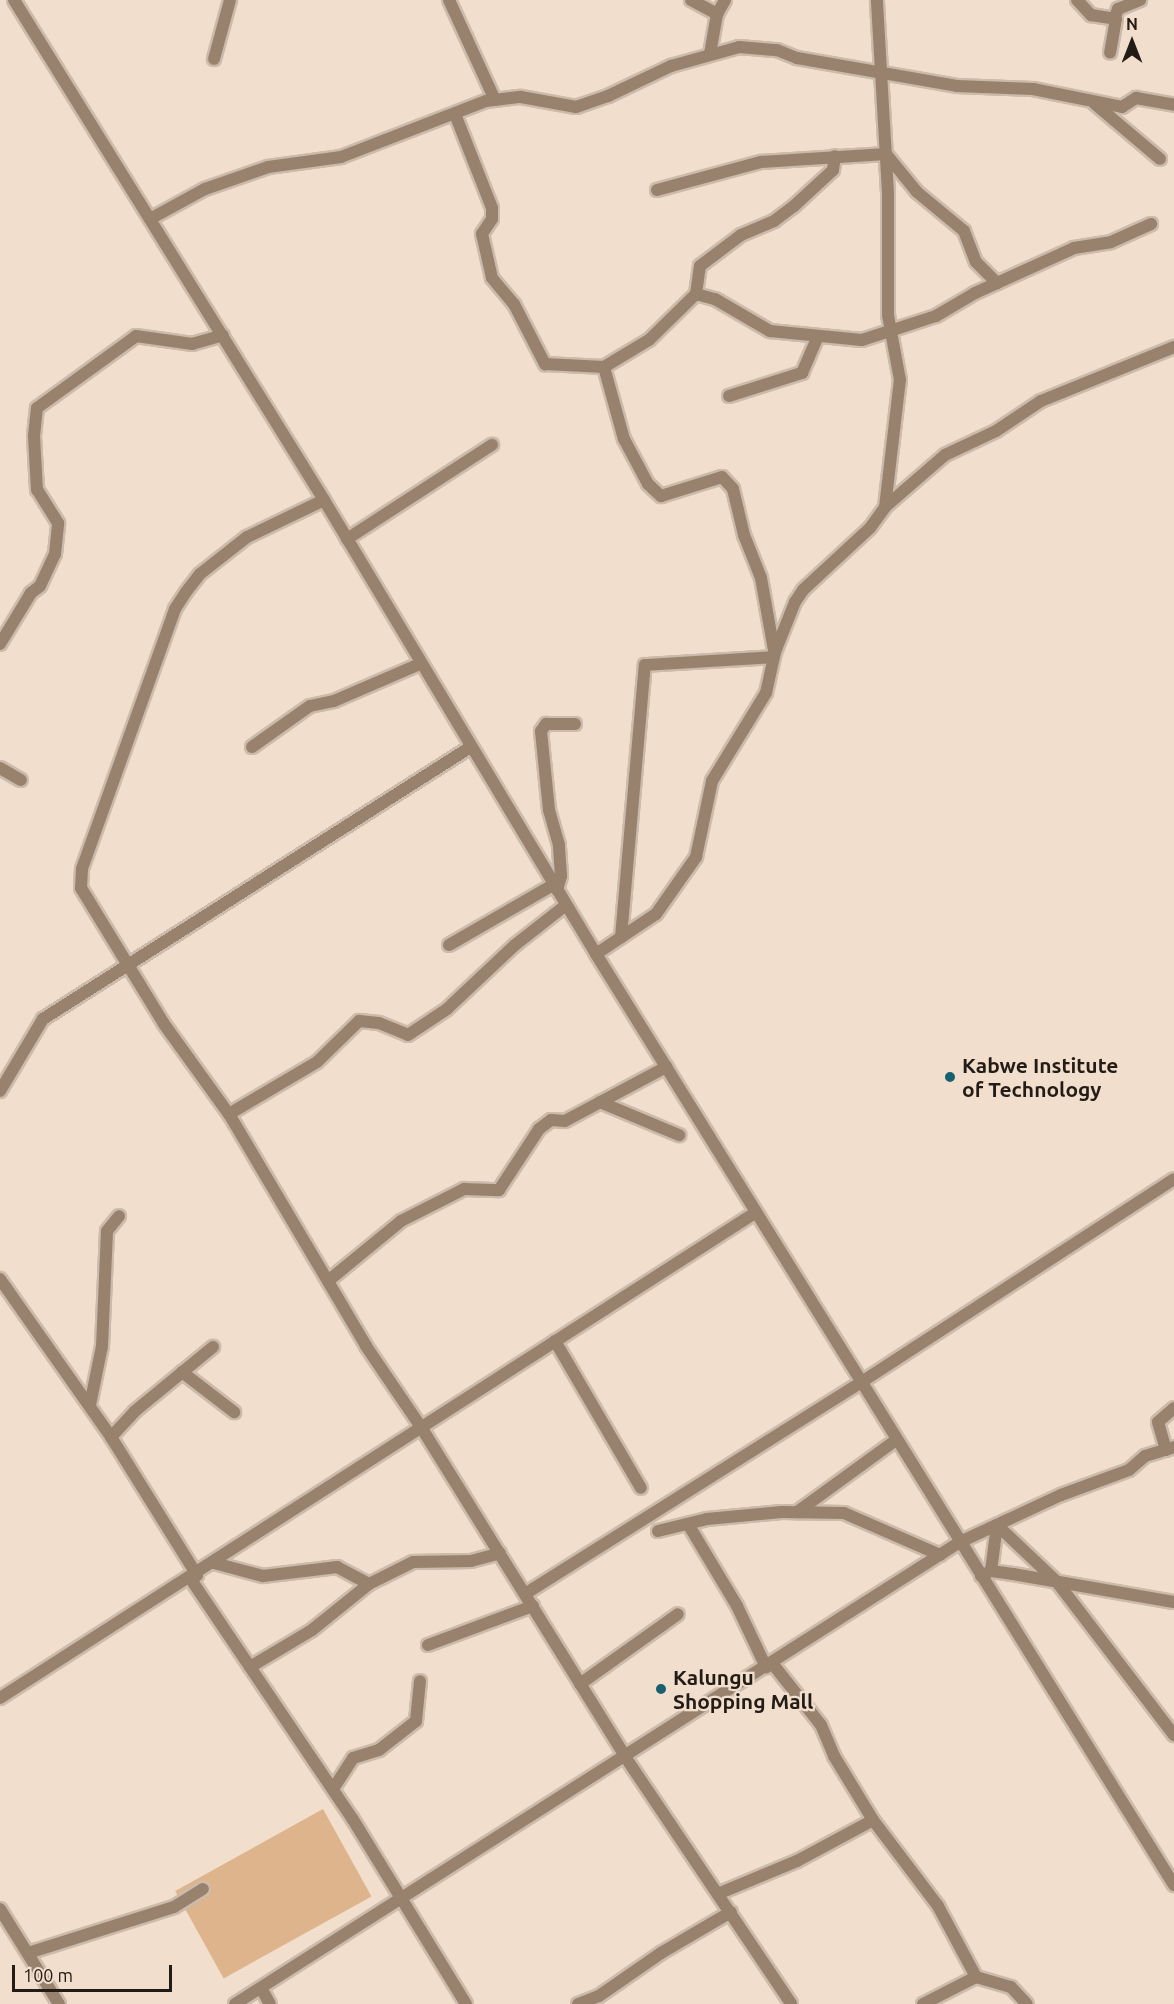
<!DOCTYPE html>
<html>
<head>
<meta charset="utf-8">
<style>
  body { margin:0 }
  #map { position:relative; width:1174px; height:2004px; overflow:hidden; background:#f1decc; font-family:Ubuntu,sans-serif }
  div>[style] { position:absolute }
  .green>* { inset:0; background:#deb48d; transform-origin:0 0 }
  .roads { filter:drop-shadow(2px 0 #ccbbab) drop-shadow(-2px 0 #ccbbab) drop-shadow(0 2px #ccbbab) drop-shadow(0 -2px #ccbbab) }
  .minor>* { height:12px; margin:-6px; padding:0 6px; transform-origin:6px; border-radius:6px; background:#98826e }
  .tertiary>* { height:12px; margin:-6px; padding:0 6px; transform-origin:6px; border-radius:6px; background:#98826e }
  .dots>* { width:16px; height:16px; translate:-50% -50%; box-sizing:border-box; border:3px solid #f1decc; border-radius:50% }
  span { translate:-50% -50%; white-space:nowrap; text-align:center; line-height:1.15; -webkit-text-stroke:4.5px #f1decc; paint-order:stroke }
  .poi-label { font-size:21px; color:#231c16; font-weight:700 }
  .left { translate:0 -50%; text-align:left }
  .north { position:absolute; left:1102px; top:12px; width:60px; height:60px; -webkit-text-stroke:4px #f1decc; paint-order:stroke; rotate:0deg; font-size:16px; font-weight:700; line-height:24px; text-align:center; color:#231c16 }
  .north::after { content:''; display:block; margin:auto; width:21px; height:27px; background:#231c16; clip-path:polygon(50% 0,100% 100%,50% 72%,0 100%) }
  .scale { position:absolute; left:12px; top:1965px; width:160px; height:27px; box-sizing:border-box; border:3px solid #231c16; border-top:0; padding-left:8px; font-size:18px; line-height:21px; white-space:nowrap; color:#231c16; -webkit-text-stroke:4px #f1decc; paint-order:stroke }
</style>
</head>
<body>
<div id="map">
  <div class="green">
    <div style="left:323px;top:1809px;width:100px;height:169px;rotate:61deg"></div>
  </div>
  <div class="roads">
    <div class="minor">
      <div style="left:449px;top:0;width:110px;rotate:65.3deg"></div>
      <div style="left:691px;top:0;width:30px;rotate:28deg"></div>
      <div style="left:1077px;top:0;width:21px;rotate:47deg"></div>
      <div style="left:1091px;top:15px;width:25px;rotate:9deg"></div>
      <div style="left:1116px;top:19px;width:34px;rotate:100deg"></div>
      <div style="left:1114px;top:19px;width:11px;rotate:-68deg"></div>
      <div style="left:1118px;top:9px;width:24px;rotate:-22deg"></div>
      <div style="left:710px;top:54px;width:41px;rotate:-80.1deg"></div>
      <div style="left:717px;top:14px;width:16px;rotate:-60deg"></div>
      <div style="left:214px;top:59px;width:61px;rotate:-74.8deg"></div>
      <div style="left:1095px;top:104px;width:85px;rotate:40.2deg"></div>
      <div style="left:455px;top:114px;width:101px;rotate:68.5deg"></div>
      <div style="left:492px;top:208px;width:11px;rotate:90deg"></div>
      <div style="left:492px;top:219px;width:18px;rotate:124deg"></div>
      <div style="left:482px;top:234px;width:45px;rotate:77.2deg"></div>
      <div style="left:492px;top:278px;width:34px;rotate:50deg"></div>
      <div style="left:514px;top:304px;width:68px;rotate:62.7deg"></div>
      <div style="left:545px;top:364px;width:59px;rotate:2.9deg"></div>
      <div style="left:604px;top:367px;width:75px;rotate:74.5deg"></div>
      <div style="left:624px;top:439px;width:51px;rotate:61.9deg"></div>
      <div style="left:648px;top:484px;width:18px;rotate:43deg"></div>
      <div style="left:661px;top:496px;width:64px;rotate:-17.3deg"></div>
      <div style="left:722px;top:477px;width:16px;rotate:47deg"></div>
      <div style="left:733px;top:489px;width:47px;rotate:76.6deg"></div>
      <div style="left:744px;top:535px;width:46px;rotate:68.4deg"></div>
      <div style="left:761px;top:578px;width:73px;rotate:79.8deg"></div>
      <div style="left:657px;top:190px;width:108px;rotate:-15.1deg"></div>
      <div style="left:761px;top:162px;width:125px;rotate:-3.7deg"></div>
      <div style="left:886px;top:154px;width:49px;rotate:50.8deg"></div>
      <div style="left:917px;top:192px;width:61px;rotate:39.7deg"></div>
      <div style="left:964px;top:231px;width:33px;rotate:69deg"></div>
      <div style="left:976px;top:262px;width:30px;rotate:45deg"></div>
      <div style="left:150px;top:219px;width:63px;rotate:-28.6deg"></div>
      <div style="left:205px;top:189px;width:67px;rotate:-19.2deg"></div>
      <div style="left:268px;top:167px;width:74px;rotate:-7.8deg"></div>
      <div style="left:341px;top:157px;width:155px;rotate:-21.1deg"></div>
      <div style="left:486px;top:101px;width:35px;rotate:-7deg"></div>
      <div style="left:521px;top:97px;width:56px;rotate:10.3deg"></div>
      <div style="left:576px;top:107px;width:34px;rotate:-19deg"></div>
      <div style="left:608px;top:96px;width:70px;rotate:-25.5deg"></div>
      <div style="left:671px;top:66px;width:71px;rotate:-15.6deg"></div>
      <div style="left:739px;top:47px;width:38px;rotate:5deg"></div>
      <div style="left:777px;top:50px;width:22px;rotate:22deg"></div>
      <div style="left:797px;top:58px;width:162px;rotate:9.9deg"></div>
      <div style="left:957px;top:86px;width:76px;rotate:2.3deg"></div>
      <div style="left:1033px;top:89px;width:91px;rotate:11.4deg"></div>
      <div style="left:1122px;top:107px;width:17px;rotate:-33deg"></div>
      <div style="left:1136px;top:98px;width:39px;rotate:10deg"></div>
      <div style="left:696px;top:294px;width:28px;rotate:-82deg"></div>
      <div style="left:700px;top:266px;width:51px;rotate:-37.1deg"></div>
      <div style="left:741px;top:235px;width:36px;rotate:-23deg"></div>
      <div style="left:774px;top:221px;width:25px;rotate:-37deg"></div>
      <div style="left:794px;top:206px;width:53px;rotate:-42.7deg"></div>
      <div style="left:833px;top:170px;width:14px;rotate:-82deg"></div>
      <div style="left:604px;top:367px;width:52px;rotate:-31deg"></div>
      <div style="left:649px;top:340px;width:66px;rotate:-44.4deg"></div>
      <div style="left:696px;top:294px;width:20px;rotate:15deg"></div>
      <div style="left:715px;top:299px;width:64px;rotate:30.2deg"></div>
      <div style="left:770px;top:331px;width:92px;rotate:5.6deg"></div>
      <div style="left:862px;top:340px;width:78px;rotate:-18deg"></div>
      <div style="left:936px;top:316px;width:45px;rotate:-30.5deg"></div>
      <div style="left:975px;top:293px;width:109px;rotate:-24.4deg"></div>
      <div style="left:1074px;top:248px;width:37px;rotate:-9deg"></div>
      <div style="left:1111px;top:242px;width:44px;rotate:-24.2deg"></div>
      <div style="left:729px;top:396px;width:77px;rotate:-17.5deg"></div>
      <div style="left:802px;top:373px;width:40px;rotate:-66.6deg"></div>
      <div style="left:324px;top:500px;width:85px;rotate:154.3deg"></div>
      <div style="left:247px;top:537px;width:60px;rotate:141.8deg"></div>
      <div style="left:200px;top:574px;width:23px;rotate:128deg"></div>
      <div style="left:186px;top:592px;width:20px;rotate:123deg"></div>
      <div style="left:175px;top:609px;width:276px;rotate:109.7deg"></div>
      <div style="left:82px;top:869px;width:19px;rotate:93deg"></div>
      <div style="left:81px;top:888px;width:159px;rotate:58.6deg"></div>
      <div style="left:164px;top:1024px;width:111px;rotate:54.2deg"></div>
      <div style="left:229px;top:1114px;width:269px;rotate:59.4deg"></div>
      <div style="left:366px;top:1346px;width:98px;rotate:55.8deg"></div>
      <div style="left:421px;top:1427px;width:389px;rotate:58.2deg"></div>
      <div style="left:626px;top:1758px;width:296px;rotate:56.1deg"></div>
      <div style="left:885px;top:507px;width:79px;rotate:-40.9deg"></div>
      <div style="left:945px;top:455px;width:56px;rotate:-25.2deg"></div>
      <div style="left:996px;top:431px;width:54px;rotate:-33.7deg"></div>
      <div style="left:1041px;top:401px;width:144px;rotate:-22.1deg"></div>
      <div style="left:347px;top:539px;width:173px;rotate:-33deg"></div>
      <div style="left:0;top:644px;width:60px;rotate:-58.7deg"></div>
      <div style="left:31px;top:593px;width:11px;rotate:-38deg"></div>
      <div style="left:40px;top:586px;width:35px;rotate:-65deg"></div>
      <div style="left:55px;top:554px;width:31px;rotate:-84deg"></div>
      <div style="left:58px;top:523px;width:39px;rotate:-122deg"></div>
      <div style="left:37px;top:490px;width:54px;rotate:-93.2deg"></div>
      <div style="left:34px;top:436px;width:28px;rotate:-84deg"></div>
      <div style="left:37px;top:408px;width:122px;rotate:-36deg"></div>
      <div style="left:136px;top:336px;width:57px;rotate:8.1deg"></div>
      <div style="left:192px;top:344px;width:32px;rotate:-16deg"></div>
      <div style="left:252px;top:747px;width:71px;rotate:-35.3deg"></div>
      <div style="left:310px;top:706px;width:25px;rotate:-12deg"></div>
      <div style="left:334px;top:701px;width:94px;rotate:-23.3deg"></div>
      <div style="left:0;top:768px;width:24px;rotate:30deg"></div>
      <div style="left:557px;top:890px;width:15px;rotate:-74deg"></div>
      <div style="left:561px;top:876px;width:31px;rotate:-94deg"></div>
      <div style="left:559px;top:845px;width:36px;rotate:-106deg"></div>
      <div style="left:549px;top:810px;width:79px;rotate:-95.8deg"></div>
      <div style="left:541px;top:731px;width:9px;rotate:-54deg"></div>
      <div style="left:546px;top:724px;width:29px"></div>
      <div style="left:621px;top:937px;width:273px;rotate:-85deg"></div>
      <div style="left:645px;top:665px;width:129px;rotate:-3.5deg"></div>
      <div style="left:449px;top:945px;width:120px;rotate:-30deg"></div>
      <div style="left:596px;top:954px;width:72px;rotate:-33.7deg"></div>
      <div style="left:656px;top:914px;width:70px;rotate:-54.9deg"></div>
      <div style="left:696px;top:857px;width:78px;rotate:-78.1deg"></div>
      <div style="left:712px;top:781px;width:103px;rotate:-58.5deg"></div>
      <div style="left:766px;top:693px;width:42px;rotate:-77.6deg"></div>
      <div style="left:775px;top:652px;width:54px;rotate:-68.2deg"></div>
      <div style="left:795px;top:602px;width:14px;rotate:-56deg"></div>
      <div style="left:803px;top:590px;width:91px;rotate:-42.8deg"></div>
      <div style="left:870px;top:528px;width:26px;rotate:-54deg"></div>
      <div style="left:885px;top:507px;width:128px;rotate:-83.3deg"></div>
      <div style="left:900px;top:380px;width:66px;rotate:-100.5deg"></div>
      <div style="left:888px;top:315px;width:122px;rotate:-90deg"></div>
      <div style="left:888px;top:193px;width:193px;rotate:-93.3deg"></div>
      <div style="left:0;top:1091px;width:84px;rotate:-59.2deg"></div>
      <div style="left:43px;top:1019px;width:505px;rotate:-32.46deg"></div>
      <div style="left:600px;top:1102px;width:86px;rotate:22.7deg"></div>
      <div style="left:229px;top:1114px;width:102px;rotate:-30.6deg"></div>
      <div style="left:317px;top:1062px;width:59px;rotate:-44.3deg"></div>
      <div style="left:359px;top:1021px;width:20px;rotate:6deg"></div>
      <div style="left:379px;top:1023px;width:31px;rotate:22deg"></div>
      <div style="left:408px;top:1035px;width:47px;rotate:-33.7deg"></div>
      <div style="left:447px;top:1009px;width:93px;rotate:-43.3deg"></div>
      <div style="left:515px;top:945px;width:65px;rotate:-38.1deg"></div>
      <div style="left:0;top:1279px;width:193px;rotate:54.9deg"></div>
      <div style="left:111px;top:1437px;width:163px;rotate:58.1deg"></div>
      <div style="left:328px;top:1281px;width:94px;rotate:-39.4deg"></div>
      <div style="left:401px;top:1221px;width:71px;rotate:-26.9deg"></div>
      <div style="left:464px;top:1189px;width:35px;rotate:2deg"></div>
      <div style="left:499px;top:1190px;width:73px;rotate:-56.7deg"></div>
      <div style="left:539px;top:1129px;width:15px;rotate:-37deg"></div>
      <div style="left:551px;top:1120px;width:14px;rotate:4deg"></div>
      <div style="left:565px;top:1121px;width:115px;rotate:-28.1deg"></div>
      <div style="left:555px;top:1341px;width:170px;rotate:59.7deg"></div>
      <div style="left:182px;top:1372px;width:66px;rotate:37.6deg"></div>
      <div style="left:90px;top:1405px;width:60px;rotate:-78.5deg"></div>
      <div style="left:102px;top:1346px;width:115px;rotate:-87.5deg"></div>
      <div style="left:107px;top:1231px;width:19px;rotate:-51deg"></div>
      <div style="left:111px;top:1437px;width:35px;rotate:-47deg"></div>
      <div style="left:135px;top:1411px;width:101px;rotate:-39.4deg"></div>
      <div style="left:1166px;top:1450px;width:29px;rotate:-106deg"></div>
      <div style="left:1158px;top:1422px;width:21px;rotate:-41deg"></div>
      <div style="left:797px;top:1512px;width:122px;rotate:-36deg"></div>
      <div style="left:688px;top:1524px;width:96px;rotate:59.1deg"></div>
      <div style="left:737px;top:1606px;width:68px;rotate:64.6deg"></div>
      <div style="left:997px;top:1525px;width:83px;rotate:43.5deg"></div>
      <div style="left:1057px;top:1582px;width:193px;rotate:52.6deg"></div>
      <div style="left:658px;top:1531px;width:50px;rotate:-13.8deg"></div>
      <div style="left:707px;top:1519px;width:75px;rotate:-5.3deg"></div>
      <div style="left:782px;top:1512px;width:62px;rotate:0.9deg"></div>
      <div style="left:844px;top:1513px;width:105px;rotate:23.6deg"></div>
      <div style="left:214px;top:1563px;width:51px;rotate:14.9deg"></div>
      <div style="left:263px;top:1576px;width:75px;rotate:-6.9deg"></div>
      <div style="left:337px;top:1567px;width:36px;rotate:28deg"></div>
      <div style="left:369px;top:1584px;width:49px;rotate:-26.6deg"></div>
      <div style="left:413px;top:1562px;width:58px;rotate:-1deg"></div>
      <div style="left:471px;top:1561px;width:30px;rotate:-15deg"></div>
      <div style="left:991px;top:1571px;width:46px;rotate:-82.6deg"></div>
      <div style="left:981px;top:1576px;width:11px;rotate:-27deg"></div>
      <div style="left:991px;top:1571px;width:22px;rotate:8deg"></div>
      <div style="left:1013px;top:1574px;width:163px;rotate:9.9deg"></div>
      <div style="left:190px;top:1578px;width:290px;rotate:56deg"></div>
      <div style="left:352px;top:1818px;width:218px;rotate:58.5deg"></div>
      <div style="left:525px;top:1594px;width:396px;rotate:-32.2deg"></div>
      <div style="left:860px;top:1383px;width:374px;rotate:-33deg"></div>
      <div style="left:428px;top:1645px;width:112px;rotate:-20.4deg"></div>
      <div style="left:772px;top:1663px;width:79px;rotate:51.7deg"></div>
      <div style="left:821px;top:1725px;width:34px;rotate:67deg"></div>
      <div style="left:834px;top:1756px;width:75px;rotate:58.6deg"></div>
      <div style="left:873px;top:1820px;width:108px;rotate:52.9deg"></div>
      <div style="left:938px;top:1906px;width:81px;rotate:61.8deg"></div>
      <div style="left:250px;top:1667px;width:72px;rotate:-30.8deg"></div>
      <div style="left:312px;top:1630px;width:73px;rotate:-38.9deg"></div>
      <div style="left:580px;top:1684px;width:120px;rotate:-35.5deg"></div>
      <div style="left:0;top:1698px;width:897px;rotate:-32.72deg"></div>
      <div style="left:333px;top:1789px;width:37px;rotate:-57deg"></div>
      <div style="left:353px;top:1758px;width:27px;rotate:-17deg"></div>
      <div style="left:379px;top:1750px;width:47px;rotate:-38.1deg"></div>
      <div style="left:416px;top:1721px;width:40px;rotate:-84.3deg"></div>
      <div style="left:720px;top:1893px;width:83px;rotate:-22.6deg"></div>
      <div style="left:797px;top:1861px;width:86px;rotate:-28.3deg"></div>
      <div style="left:0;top:1909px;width:112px;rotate:58.2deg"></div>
      <div style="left:28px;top:1953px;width:153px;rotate:-17.5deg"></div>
      <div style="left:174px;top:1907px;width:34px;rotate:-32deg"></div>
      <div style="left:261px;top:1988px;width:18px;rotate:61deg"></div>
      <div style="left:235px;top:2004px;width:860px;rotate:-32.51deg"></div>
      <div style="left:960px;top:1542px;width:111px;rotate:-25deg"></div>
      <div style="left:1061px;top:1495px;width:72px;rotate:-20.2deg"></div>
      <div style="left:1129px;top:1470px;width:21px;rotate:-41deg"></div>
      <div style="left:1145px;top:1456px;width:30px;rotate:-17deg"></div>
      <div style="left:578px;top:2004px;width:22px;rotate:-21deg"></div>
      <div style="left:599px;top:1996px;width:75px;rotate:-34.7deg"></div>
      <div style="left:661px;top:1953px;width:81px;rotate:-30.4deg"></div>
      <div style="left:923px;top:2004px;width:59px;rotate:-27deg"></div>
      <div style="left:976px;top:1977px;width:36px;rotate:16deg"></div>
      <div style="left:1011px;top:1987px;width:23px;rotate:47deg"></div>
    </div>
    <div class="tertiary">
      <div style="left:14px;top:0;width:588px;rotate:58.2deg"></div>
      <div style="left:324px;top:500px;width:529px;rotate:59.07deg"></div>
      <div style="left:596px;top:954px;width:1096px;rotate:58.17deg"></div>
    </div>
  </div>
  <div class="dots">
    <div style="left:950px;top:1077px;background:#17606f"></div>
    <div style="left:661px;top:1689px;background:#17606f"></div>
  </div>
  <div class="poi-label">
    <span class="left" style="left:962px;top:1077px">Kabwe Institute<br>of Technology</span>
    <span class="left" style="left:673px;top:1689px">Kalungu<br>Shopping Mall</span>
  </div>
  <div class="north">N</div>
  <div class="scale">100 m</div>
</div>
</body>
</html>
